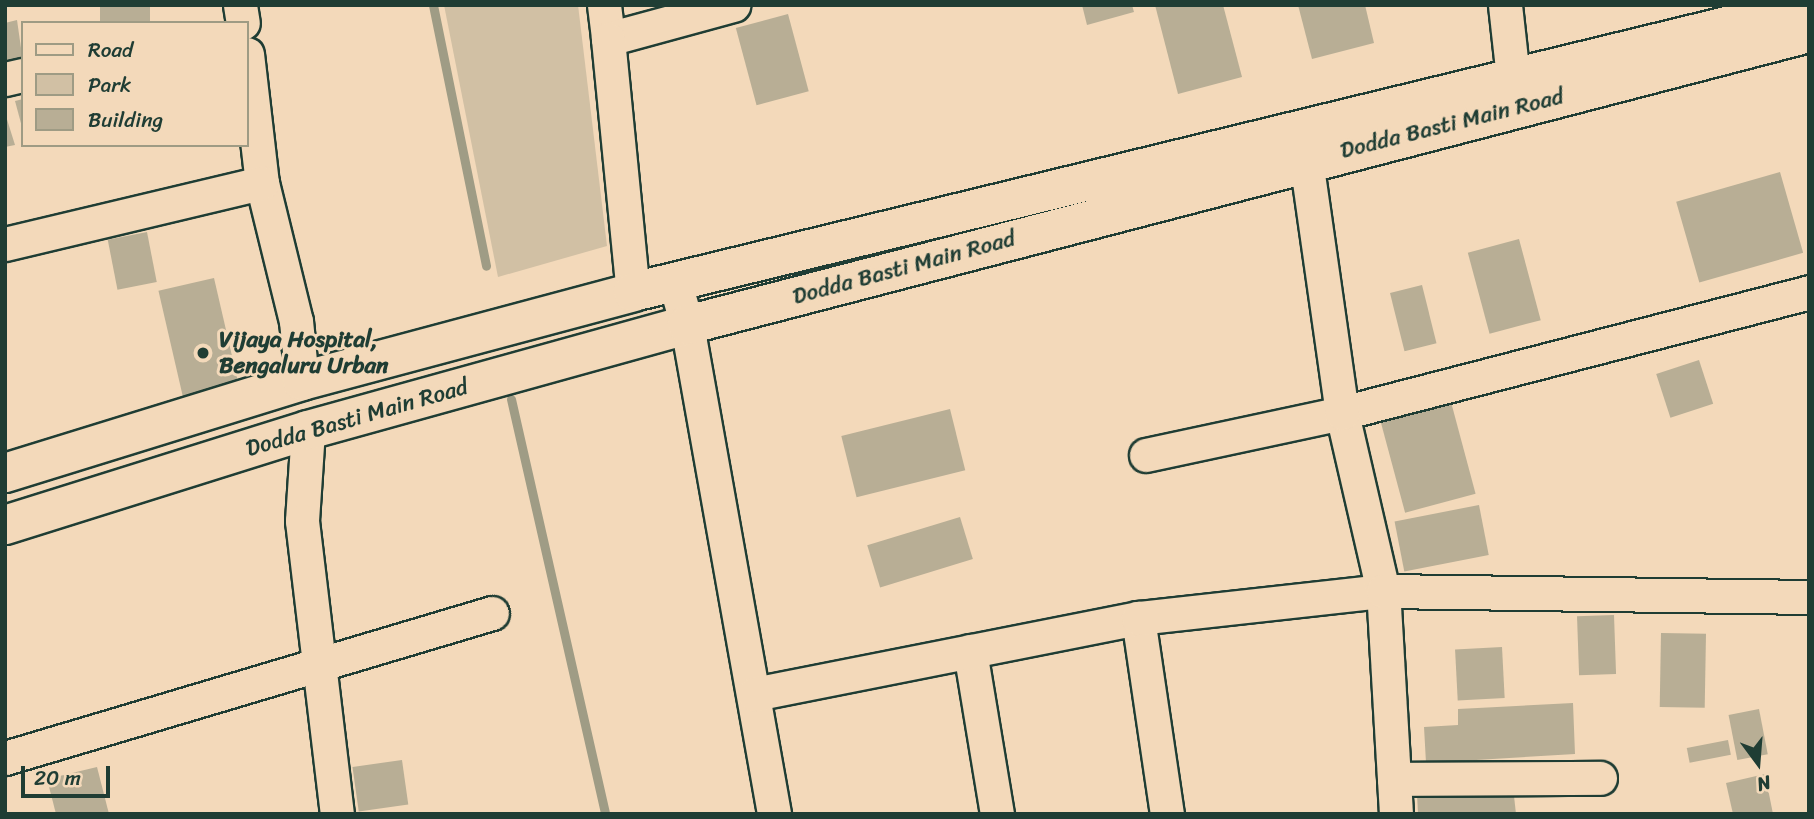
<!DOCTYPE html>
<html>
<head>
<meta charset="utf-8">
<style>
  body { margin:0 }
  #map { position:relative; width:1814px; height:819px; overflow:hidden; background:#f3d9ba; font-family:Sriracha,sans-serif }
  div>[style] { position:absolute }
  .green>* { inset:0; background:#d1c0a4 }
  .stream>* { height:9px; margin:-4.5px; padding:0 4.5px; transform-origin:4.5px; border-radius:4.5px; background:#9f9c85 }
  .building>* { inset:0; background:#b8ae95; transform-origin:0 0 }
  .roads { filter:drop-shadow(2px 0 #1f3d34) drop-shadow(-2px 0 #1f3d34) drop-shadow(0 2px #1f3d34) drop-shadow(0 -2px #1f3d34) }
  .street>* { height:33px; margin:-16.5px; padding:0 16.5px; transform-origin:16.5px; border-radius:16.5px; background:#f3d9ba }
  .secondary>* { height:38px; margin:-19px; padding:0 19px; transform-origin:19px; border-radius:19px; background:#f3d9ba }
  .dots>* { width:19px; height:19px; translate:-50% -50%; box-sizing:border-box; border:4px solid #f3d9ba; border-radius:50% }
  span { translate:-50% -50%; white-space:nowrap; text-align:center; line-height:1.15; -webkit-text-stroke:6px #f3d9ba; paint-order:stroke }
  .street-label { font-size:23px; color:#1f3d34 }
  .poi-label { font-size:23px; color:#1f3d34; font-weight:700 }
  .left { translate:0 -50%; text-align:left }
  .frame { position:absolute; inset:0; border:7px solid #1f3d34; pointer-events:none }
  .legend { position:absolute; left:21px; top:21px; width:228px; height:126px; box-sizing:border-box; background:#f3d9ba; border:2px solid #9e9b84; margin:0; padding:9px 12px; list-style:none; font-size:21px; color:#1f3d34 }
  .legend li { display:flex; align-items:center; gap:14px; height:35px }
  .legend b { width:35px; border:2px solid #9e9b84 }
  .north { position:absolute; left:1723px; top:728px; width:70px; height:70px; -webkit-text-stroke:5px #f3d9ba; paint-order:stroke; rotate:164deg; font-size:19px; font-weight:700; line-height:28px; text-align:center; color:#1f3d34 }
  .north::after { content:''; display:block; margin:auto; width:24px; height:32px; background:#1f3d34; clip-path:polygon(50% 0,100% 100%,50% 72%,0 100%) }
  .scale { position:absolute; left:21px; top:766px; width:89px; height:32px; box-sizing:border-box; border:4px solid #1f3d34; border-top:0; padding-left:9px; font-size:21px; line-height:24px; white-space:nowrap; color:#1f3d34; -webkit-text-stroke:5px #f3d9ba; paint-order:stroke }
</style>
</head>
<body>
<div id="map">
  <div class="green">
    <div style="clip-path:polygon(444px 5px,578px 5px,607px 246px,498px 277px)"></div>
  </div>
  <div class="stream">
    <div style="left:433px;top:5px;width:266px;rotate:78.5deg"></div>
    <div style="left:511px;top:399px;width:426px;rotate:77.2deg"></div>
  </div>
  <div class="building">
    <div style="left:100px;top:5px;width:50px;height:18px"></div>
    <div style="clip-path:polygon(1082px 5px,1132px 5px,1134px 12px,1087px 25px)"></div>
    <div style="clip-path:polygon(1155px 5px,1223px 5px,1242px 77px,1178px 94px)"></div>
    <div style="clip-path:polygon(1298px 5px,1365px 5px,1374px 43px,1312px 59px)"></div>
    <div style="left:788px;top:14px;width:80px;height:54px;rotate:75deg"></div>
    <div style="clip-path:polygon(17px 20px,23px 62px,5px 64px,5px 23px)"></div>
    <div style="clip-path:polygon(23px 99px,23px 127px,22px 127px,15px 101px)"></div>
    <div style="clip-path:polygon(5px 113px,15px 145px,5px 147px)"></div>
    <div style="left:1780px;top:172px;width:84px;height:108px;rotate:74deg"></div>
    <div style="left:147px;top:232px;width:51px;height:40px;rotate:79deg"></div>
    <div style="left:1519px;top:239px;width:84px;height:53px;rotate:75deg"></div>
    <div style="left:214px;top:278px;width:124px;height:57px;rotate:77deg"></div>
    <div style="left:1422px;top:285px;width:60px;height:33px;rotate:76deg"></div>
    <div style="left:1699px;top:360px;width:46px;height:45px;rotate:72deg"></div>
    <div style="left:1451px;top:402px;width:95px;height:73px;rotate:75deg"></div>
    <div style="left:950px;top:409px;width:63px;height:112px;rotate:76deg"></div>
    <div style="left:1479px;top:505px;width:51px;height:86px;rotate:79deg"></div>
    <div style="left:960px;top:517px;width:44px;height:97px;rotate:73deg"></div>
    <div style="left:1614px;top:615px;width:59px;height:37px;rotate:88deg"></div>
    <div style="left:1661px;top:633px;width:45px;height:74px;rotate:1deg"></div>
    <div style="left:1502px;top:647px;width:51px;height:47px;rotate:87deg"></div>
    <div style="clip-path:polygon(1573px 703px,1575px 754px,1426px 763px,1424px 727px,1458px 725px,1458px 709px)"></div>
    <div style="left:1759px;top:709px;width:46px;height:31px;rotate:79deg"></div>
    <div style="left:1728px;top:740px;width:15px;height:42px;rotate:79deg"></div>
    <div style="left:402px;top:760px;width:45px;height:50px;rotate:82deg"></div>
    <div style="clip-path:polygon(97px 767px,109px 814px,56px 814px,47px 779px)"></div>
    <div style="clip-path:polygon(1765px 774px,1773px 814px,1733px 814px,1726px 783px)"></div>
    <div style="clip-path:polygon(1513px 787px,1516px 814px,1418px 814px,1417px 794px)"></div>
  </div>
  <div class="roads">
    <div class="street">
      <div style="left:240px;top:5px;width:18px;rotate:81deg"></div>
      <div style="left:604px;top:5px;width:34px;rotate:83deg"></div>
      <div style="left:608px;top:39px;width:130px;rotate:-15.2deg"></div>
      <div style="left:1505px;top:5px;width:73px;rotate:83.7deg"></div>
      <div style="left:608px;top:39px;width:254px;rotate:84.4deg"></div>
      <div style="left:247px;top:54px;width:130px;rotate:83.4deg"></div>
      <div style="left:262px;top:183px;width:142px;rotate:76.2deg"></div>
      <div style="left:296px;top:321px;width:60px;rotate:84.3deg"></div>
      <div style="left:5px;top:79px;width:18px;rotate:-13deg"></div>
      <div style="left:5px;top:244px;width:264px;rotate:-13.4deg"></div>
      <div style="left:675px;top:283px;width:44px;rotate:74.1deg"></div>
      <div style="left:687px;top:325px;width:497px;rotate:79.9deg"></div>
      <div style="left:308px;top:430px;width:91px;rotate:93.8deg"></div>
      <div style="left:302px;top:521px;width:295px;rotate:83.2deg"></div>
      <div style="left:1146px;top:455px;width:200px;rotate:-12.1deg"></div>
      <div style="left:1342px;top:413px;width:482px;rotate:-14.5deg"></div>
      <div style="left:1138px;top:618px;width:198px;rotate:81.6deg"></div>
      <div style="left:970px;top:651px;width:165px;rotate:80.6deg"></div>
      <div style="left:754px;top:694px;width:391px;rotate:-11.2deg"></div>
      <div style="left:1138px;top:618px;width:246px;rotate:-6.3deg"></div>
      <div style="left:1383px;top:591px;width:183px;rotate:-103deg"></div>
      <div style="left:1342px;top:413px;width:278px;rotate:-98.1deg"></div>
      <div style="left:5px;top:758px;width:508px;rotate:-16.58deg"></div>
      <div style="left:1394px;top:779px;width:206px;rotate:-0.3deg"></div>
      <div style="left:1396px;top:814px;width:223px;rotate:-93.3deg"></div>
      <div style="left:1383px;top:591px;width:426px;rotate:0.8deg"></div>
    </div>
    <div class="secondary">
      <div style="left:5px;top:473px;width:311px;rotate:-17.2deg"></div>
      <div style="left:302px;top:381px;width:343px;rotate:-15deg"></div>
      <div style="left:633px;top:292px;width:1210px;rotate:-13.67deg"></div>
      <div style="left:5px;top:525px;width:318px;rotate:-17.4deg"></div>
      <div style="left:308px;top:430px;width:393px;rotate:-15.5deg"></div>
      <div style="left:687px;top:325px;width:1159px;rotate:-14.59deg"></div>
    </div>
  </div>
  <div class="dots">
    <div style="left:203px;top:353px;background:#1f3d34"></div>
  </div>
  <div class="street-label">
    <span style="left:1452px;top:124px;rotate:-14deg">Dodda Basti Main Road</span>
    <span style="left:904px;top:268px;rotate:-15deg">Dodda Basti Main Road</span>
    <span style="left:357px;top:418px;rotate:-16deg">Dodda Basti Main Road</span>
  </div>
  <div class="poi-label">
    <span class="left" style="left:219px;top:353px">Vijaya Hospital,<br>Bengaluru Urban</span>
  </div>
  <div class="frame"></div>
  <ul class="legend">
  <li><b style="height:9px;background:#f3d9ba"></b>Road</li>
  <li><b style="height:19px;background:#d1c0a4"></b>Park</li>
  <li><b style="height:19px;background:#b8ae95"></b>Building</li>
  </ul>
  <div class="north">N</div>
  <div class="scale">20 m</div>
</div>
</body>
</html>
